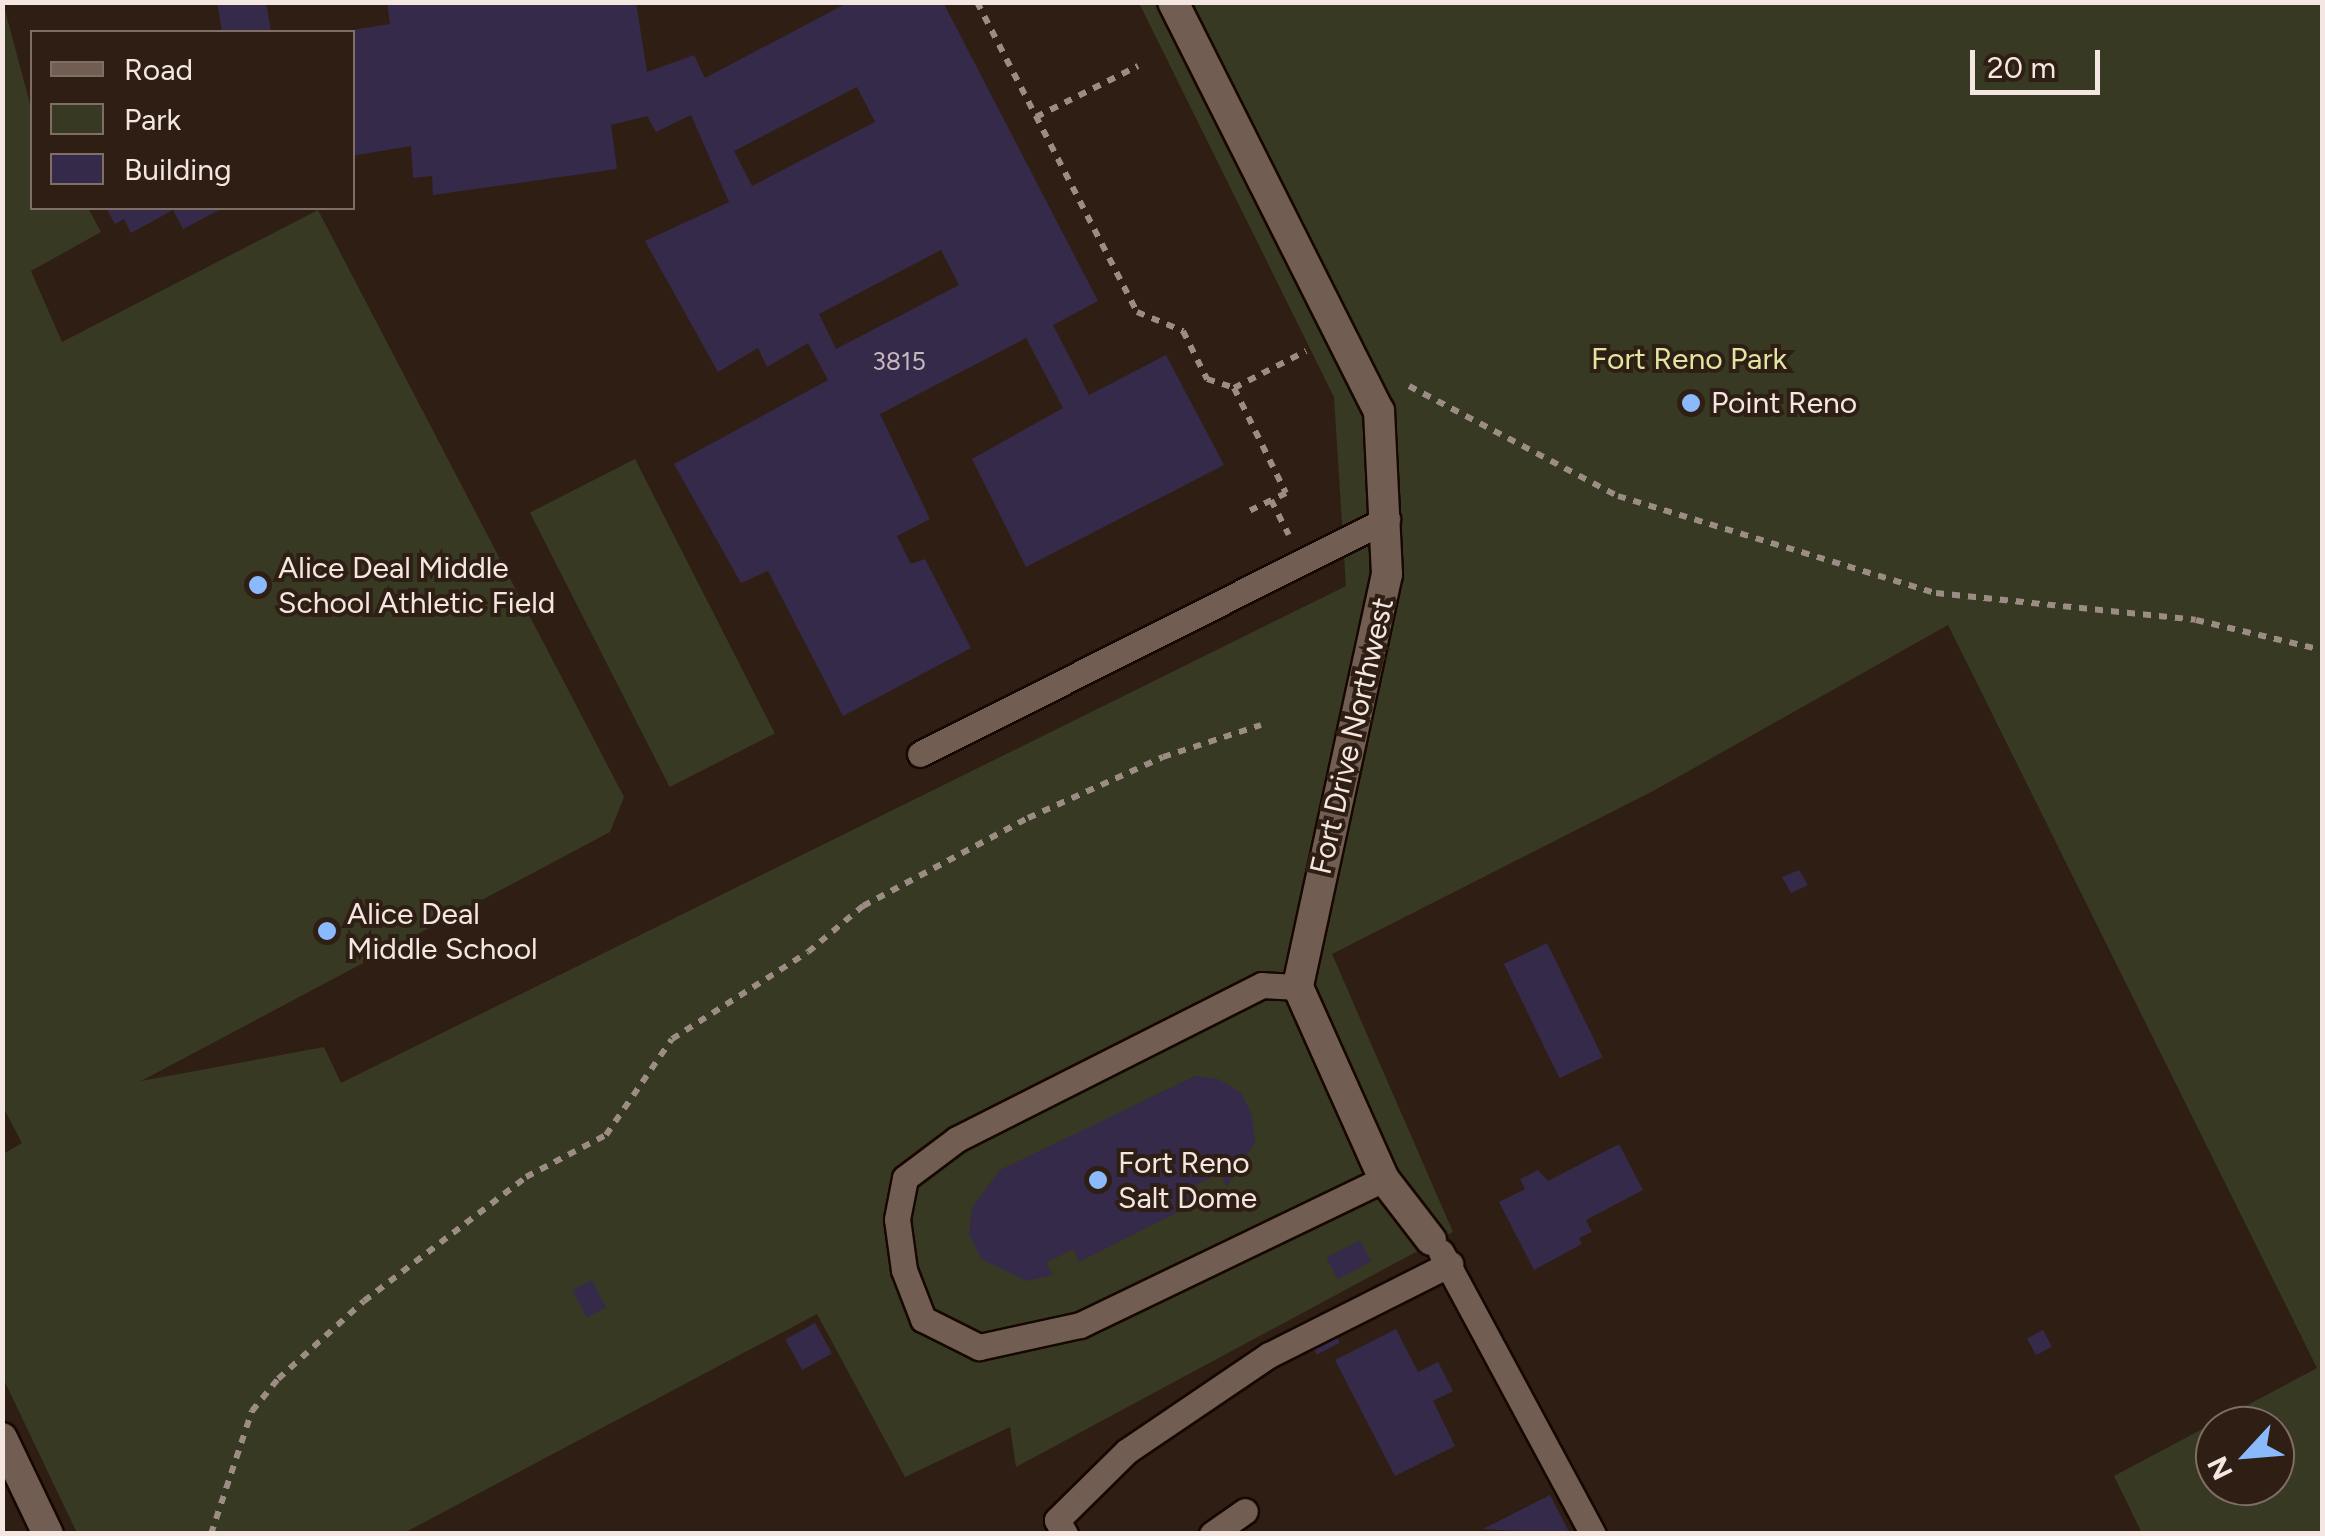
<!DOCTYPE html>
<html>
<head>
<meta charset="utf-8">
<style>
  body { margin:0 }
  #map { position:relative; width:2325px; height:1536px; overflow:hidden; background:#2f1e14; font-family:Figtree,sans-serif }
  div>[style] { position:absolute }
  .green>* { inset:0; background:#373922; transform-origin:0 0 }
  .building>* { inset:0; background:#352a4a; transform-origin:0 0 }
  .path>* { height:6px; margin-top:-3px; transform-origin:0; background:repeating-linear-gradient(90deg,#9b8c84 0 8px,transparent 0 16px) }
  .roads { filter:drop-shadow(2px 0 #160702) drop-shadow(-2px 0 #160702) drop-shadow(0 2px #160702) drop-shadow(0 -2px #160702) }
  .service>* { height:25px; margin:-12.5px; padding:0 12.5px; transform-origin:12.5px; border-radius:12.5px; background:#725d52 }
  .minor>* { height:30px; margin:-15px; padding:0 15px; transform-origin:15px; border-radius:15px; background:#725d52 }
  .tertiary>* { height:30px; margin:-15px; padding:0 15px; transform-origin:15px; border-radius:15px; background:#725d52 }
  .dots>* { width:28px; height:28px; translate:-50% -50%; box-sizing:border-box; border:5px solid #2f1e14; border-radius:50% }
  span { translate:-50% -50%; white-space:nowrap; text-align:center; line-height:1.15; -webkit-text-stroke:8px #2f1e14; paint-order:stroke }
  .number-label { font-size:25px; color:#c4b8bb }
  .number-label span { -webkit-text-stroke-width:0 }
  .park-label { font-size:30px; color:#e0e5a1 }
  .poi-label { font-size:30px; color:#f4e7e1 }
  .left { translate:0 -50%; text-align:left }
  .street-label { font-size:30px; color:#f4e7e1 }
  .frame { position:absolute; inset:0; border:5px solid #f4e7e1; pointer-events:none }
  .legend { position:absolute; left:30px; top:30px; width:325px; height:180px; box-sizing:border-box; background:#2f1e14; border:2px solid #7e6e66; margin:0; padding:12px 18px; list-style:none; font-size:30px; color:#f4e7e1 }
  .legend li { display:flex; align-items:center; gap:20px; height:50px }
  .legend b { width:50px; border:2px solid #7e6e66 }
  .north { position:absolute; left:2195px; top:1406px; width:100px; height:100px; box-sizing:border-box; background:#2f1e14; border:2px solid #7e6e66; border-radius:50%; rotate:244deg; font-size:28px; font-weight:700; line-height:40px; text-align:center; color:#f4e7e1 }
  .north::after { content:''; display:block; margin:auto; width:35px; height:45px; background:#8abafc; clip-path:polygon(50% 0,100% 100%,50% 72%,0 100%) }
  .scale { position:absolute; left:1970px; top:50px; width:130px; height:45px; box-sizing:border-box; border:5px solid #f4e7e1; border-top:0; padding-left:12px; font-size:30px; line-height:35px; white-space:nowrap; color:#f4e7e1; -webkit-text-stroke:8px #2f1e14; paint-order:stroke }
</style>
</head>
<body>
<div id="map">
  <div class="green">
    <div style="clip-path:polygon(evenodd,3px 3px,32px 111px,32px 208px,88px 208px,101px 232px,31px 271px,62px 342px,318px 210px,624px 797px,610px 832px,141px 1081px,324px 1047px,341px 1083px,1346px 586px,1334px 397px,1139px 3px,2322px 3px,2322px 1533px,2142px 1533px,2114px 1476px,2317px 1368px,1948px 625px,1655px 790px,1332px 954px,1453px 1232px,1016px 1467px,1010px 1427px,905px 1477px,817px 1314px,404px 1533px,77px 1533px,3px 1378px,3px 1154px,22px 1143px,2px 1105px,3px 3px,2215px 1426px,2275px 1426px,2275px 1486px,2215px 1486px,2215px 1426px)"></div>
    <div style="left:635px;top:459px;width:308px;height:118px;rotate:63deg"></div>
  </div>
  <div class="building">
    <div style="clip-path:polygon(217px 2px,266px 2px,271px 32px,222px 32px)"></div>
    <div style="clip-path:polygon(evenodd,387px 2px,636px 2px,647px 72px,694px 55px,705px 78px,849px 2px,943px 2px,1098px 301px,1053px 325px,1089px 395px,1166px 355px,1224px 465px,1026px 567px,972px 459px,1063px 408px,1026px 338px,880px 414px,930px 519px,897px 536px,911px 564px,925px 559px,971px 648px,843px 716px,768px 571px,741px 583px,674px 464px,828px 380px,808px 343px,767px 367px,758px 348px,718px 372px,645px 241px,729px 202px,691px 115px,656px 132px,647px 116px,611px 125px,617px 169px,433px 195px,432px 176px,413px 178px,411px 146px,352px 156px,352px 30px,390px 24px,387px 2px,857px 87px,875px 122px,752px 186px,734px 151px,857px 87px,387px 2px,941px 250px,959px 285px,836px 349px,819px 314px,941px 250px)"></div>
    <div style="clip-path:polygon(106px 208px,223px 208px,183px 229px,173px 210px,131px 233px,124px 219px,115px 224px)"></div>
    <div style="clip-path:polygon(1799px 870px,1808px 885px,1791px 893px,1782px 877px)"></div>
    <div style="left:1547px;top:943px;width:127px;height:48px;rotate:64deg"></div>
    <div style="clip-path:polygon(1195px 1076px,1218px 1079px,1241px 1093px,1252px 1115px,1255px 1142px,1227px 1187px,1220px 1173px,1194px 1186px,1201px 1200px,1079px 1262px,1073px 1249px,1046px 1263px,1053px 1275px,1027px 1281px,981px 1259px,969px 1234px,972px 1208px,1000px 1170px)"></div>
    <div style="clip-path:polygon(1619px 1144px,1643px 1190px,1586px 1220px,1592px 1232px,1579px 1238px,1582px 1244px,1534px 1270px,1499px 1202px,1525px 1189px,1520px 1179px,1538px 1170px,1548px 1181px)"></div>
    <div style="left:1360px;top:1240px;width:24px;height:38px;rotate:62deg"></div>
    <div style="left:592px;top:1280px;width:31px;height:22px;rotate:63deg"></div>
    <div style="left:815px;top:1323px;width:35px;height:34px;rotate:61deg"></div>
    <div style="clip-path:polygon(1396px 1329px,1418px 1372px,1438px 1362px,1453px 1391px,1433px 1401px,1455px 1446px,1395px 1476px,1335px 1360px)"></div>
    <div style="left:2043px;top:1330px;width:19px;height:18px;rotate:62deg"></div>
    <div style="left:1335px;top:1333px;width:11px;height:26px;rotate:63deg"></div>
    <div style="clip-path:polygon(1550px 1495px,1570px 1534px,1483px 1529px)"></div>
  </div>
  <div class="path">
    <div style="left:977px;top:2px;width:349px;rotate:62.7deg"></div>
    <div style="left:1137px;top:312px;width:50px;rotate:22.4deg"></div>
    <div style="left:1183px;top:331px;width:54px;rotate:63.4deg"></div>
    <div style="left:1207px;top:379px;width:28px;rotate:18deg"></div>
    <div style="left:1234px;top:388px;width:117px;rotate:63.7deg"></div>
    <div style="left:1286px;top:493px;width:46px;rotate:154deg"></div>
    <div style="left:1036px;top:117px;width:114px;rotate:-26.6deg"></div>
    <div style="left:1409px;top:386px;width:236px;rotate:27.8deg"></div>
    <div style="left:1618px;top:496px;width:332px;rotate:17deg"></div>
    <div style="left:1936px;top:593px;width:261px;rotate:5.9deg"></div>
    <div style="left:2196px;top:620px;width:130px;rotate:13.4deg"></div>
    <div style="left:1234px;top:388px;width:81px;rotate:-27.2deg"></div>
    <div style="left:1271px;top:500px;width:39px;rotate:63deg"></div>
    <div style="left:211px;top:1534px;width:130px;rotate:-71.6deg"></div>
    <div style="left:252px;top:1411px;width:41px;rotate:-50.9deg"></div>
    <div style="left:278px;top:1379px;width:116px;rotate:-42.2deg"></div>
    <div style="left:364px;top:1301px;width:204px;rotate:-37.4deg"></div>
    <div style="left:526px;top:1177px;width:90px;rotate:-27.7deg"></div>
    <div style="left:606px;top:1135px;width:116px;rotate:-55.5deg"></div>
    <div style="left:672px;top:1039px;width:161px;rotate:-32.6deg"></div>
    <div style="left:808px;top:952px;width:72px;rotate:-39.9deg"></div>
    <div style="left:863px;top:906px;width:187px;rotate:-28.1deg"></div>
    <div style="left:1028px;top:818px;width:148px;rotate:-24.3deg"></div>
    <div style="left:1163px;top:757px;width:103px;rotate:-18.1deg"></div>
  </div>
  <div class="roads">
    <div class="service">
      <div style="left:920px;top:754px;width:523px;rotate:-26.71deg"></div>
      <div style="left:1298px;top:987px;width:36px;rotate:-177deg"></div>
      <div style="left:1262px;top:985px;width:342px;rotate:153.2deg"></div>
      <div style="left:957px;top:1139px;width:65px;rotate:143.1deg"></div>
      <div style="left:905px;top:1178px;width:42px;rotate:101deg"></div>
      <div style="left:897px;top:1219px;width:51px;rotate:82.2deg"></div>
      <div style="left:904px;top:1270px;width:53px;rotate:68.8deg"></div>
      <div style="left:923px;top:1319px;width:63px;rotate:26.6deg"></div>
      <div style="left:979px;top:1347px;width:103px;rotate:-12.3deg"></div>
      <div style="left:1080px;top:1325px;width:337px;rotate:-25.7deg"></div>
      <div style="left:1441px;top:1252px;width:320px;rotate:61.7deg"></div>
      <div style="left:1065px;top:1534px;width:16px;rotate:-120deg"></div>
      <div style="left:1057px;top:1520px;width:98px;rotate:-44.6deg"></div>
      <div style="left:1127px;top:1451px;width:171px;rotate:-34.1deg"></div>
      <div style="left:1269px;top:1355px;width:203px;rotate:-26.7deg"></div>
      <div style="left:1212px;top:1534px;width:40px;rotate:-34.9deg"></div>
    </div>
    <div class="minor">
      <div style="left:1173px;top:2px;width:458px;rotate:63.3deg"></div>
      <div style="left:1379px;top:411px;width:163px;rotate:87.2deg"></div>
      <div style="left:1387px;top:574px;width:422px;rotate:102.2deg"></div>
      <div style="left:1298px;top:987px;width:210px;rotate:65.9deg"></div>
      <div style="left:1384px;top:1179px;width:77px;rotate:52.4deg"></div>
    </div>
    <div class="tertiary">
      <div style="left:2px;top:1438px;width:106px;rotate:64.4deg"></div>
    </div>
  </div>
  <div class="dots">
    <div style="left:1691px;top:403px;background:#8abafc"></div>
    <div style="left:258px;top:585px;background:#8abafc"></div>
    <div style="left:327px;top:931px;background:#8abafc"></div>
    <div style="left:1098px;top:1180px;background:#8abafc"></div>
  </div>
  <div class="number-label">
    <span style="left:899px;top:361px">3815</span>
  </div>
  <div class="park-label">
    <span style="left:1689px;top:359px">Fort Reno Park</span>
  </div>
  <div class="poi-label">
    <span class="left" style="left:1711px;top:403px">Point Reno</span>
    <span class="left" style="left:278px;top:585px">Alice Deal Middle<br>School Athletic Field</span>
    <span class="left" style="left:347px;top:931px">Alice Deal<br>Middle School</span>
    <span class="left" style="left:1118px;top:1180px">Fort Reno<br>Salt Dome</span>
  </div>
  <div class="street-label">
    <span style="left:1352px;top:736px;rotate:-77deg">Fort Drive Northwest</span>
  </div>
  <div class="frame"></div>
  <ul class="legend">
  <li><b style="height:12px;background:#725d52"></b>Road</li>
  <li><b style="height:28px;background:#373922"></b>Park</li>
  <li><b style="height:28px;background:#352a4a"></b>Building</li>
  </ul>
  <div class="north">N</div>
  <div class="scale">20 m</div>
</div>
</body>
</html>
